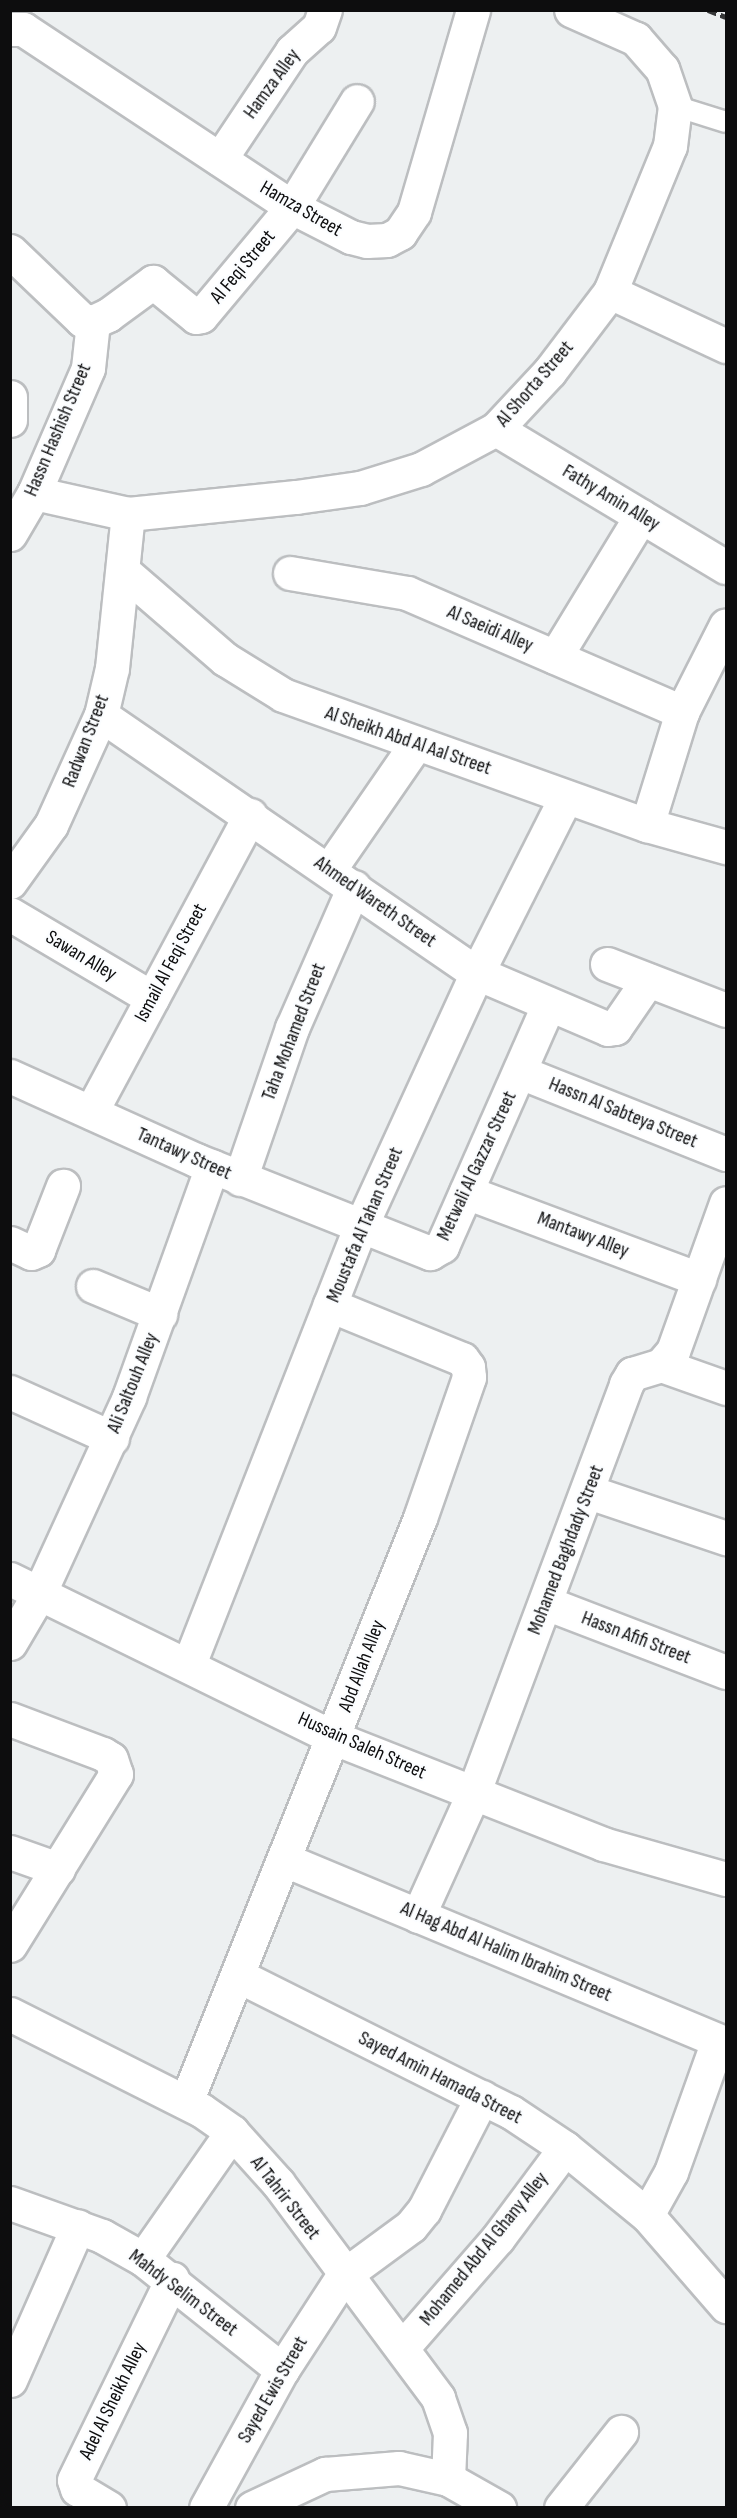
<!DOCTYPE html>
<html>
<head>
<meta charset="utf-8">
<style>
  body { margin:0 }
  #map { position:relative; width:737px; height:2518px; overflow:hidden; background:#edf0f1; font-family:"Sofia Sans Condensed",sans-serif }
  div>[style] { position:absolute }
  .roads { filter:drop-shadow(2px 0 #bcbec0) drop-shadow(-2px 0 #bcbec0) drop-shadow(0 2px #bcbec0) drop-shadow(0 -2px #bcbec0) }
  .service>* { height:20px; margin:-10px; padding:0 10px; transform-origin:10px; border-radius:10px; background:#fff }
  .minor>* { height:33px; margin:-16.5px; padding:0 16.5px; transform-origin:16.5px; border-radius:16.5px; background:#fff }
  .tertiary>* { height:33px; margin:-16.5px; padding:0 16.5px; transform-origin:16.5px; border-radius:16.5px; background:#fff }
  .rail>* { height:4.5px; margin-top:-2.25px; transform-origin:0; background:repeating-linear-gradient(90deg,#363738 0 9px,transparent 0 13.5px) }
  span { translate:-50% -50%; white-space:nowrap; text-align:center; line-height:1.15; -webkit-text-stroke:4.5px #fbfdff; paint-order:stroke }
  .street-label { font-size:20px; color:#0d0d0e }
  .frame { position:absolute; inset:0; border:12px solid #0d0d0e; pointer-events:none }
</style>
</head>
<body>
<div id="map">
  <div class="roads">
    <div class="service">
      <div style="left:675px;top:106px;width:53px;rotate:17.4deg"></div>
    </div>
    <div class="minor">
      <div style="left:10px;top:29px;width:13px"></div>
      <div style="left:23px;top:29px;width:323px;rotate:33.5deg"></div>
      <div style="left:292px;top:207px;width:66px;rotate:27deg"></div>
      <div style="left:351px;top:237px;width:16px;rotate:14deg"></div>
      <div style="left:367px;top:241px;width:20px;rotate:-3deg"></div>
      <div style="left:387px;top:240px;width:15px;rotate:-28deg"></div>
      <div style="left:400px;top:233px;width:25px;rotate:-56deg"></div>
      <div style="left:414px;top:212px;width:210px;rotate:-73.7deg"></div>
      <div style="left:220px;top:159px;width:130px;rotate:-56.3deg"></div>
      <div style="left:292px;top:51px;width:36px;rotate:-42deg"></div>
      <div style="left:319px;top:27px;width:18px;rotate:-71deg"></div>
      <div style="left:10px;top:251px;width:100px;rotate:43.8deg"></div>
      <div style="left:82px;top:320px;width:11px;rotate:10deg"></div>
      <div style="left:93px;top:322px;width:17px;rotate:-25deg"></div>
      <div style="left:108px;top:315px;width:56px;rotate:-36.3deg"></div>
      <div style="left:153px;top:282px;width:55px;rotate:39.1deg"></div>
      <div style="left:196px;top:317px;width:5px;rotate:-11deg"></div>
      <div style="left:201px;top:316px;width:142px;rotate:-50.1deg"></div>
      <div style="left:292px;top:207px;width:124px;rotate:-58.5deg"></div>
      <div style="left:610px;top:292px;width:128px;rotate:25deg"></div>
      <div style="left:10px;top:397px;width:23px;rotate:90deg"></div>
      <div style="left:496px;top:429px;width:268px;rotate:31deg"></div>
      <div style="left:34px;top:493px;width:96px;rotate:12.6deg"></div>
      <div style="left:128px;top:514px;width:169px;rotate:-5.8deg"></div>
      <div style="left:296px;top:497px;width:65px;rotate:-8deg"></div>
      <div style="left:360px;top:488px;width:64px;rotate:-17.3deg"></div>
      <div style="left:421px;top:469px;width:85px;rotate:-28.1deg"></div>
      <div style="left:496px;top:429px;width:79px;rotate:-47deg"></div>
      <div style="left:550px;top:371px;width:99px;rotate:-52.8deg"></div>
      <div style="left:610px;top:292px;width:158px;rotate:-67.7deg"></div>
      <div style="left:670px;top:146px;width:40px;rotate:-82.9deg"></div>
      <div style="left:675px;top:106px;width:39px;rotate:-109deg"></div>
      <div style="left:662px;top:69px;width:40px;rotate:-131deg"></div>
      <div style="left:636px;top:39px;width:71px;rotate:-156deg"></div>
      <div style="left:10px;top:534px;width:48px;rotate:-59.7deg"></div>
      <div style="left:34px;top:493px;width:136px;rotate:-66.6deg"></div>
      <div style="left:88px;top:368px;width:46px;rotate:-83.8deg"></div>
      <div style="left:123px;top:571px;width:135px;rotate:40.8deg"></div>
      <div style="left:225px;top:659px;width:68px;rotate:31.8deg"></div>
      <div style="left:283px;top:695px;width:387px;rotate:19.7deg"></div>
      <div style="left:647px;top:825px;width:82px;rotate:15.6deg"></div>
      <div style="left:290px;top:573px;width:119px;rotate:9.7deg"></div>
      <div style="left:407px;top:593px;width:300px;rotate:23.4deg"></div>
      <div style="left:555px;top:657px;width:165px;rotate:-58.6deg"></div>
      <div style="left:101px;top:715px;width:456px;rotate:34.5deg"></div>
      <div style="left:477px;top:973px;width:142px;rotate:23.1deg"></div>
      <div style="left:608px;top:1029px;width:7px;rotate:-8deg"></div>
      <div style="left:615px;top:1028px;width:58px;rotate:-55.5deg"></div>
      <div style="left:647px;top:825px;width:118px;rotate:-72.8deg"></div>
      <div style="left:682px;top:712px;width:97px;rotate:-63.2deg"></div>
      <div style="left:329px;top:870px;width:153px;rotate:-55.4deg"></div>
      <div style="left:10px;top:882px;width:70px;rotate:-54.3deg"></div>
      <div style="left:51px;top:825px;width:121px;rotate:-65.6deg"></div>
      <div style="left:101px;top:715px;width:48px;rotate:-76.8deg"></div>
      <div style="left:112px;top:668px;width:155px;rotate:-84.1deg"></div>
      <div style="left:10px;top:914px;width:165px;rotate:30.6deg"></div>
      <div style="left:607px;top:964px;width:128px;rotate:21.1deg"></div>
      <div style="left:520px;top:1072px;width:222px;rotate:21.7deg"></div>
      <div style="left:10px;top:1076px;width:204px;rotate:24.3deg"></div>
      <div style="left:196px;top:1160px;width:252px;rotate:21.7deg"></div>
      <div style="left:430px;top:1253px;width:14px;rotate:-30deg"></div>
      <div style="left:442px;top:1246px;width:262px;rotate:-66.2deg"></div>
      <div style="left:91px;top:1112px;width:337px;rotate:-61.8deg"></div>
      <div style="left:240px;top:1179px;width:160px;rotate:-71deg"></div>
      <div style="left:292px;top:1028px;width:154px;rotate:-66.3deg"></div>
      <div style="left:466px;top:1192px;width:249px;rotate:20.5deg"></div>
      <div style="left:10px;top:1243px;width:23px;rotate:25deg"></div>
      <div style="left:31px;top:1253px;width:8px;rotate:-23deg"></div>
      <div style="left:38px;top:1250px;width:69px;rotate:-68.7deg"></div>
      <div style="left:93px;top:1286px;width:73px;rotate:22.7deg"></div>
      <div style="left:661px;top:1365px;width:69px;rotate:19.5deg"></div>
      <div style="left:10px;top:1392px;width:112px;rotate:24.3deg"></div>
      <div style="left:589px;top:1492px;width:145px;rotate:18.6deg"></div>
      <div style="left:10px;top:1579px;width:361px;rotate:26.1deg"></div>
      <div style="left:334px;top:1738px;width:289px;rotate:21.5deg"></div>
      <div style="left:603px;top:1844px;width:128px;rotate:15.9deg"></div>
      <div style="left:546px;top:1603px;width:193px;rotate:21deg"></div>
      <div style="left:10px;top:1643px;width:57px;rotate:-59.4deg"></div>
      <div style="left:39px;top:1594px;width:217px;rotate:-65.4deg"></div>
      <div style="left:129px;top:1397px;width:245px;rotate:-70.2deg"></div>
      <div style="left:189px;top:1664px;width:468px;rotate:-68.6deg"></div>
      <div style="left:360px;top:1228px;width:281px;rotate:-65.4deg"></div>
      <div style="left:477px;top:973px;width:197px;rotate:-63.2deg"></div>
      <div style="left:10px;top:1719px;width:99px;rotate:20.6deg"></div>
      <div style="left:103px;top:1754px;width:9px;rotate:32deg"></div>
      <div style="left:111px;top:1759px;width:16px;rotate:72deg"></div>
      <div style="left:116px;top:1774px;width:201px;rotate:121.8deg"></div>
      <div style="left:10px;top:1852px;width:51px;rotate:19.5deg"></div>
      <div style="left:285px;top:1860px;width:478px;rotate:22.6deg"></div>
      <div style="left:418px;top:1916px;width:134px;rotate:-65.7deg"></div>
      <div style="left:473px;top:1794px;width:438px;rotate:-69.5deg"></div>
      <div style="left:626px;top:1384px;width:12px;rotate:-59deg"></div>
      <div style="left:632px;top:1374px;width:30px;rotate:-17deg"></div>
      <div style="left:661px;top:1365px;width:18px;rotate:-49deg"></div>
      <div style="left:673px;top:1351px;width:157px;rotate:-70.3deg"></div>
      <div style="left:239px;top:1976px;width:304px;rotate:26.6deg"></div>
      <div style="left:511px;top:2112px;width:65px;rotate:33.7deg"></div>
      <div style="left:565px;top:2148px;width:106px;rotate:39.3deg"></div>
      <div style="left:647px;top:2215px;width:121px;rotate:49deg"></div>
      <div style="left:10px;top:2014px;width:214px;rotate:26.7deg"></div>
      <div style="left:201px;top:2110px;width:38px;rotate:35deg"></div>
      <div style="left:232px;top:2132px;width:69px;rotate:48deg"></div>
      <div style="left:278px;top:2183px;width:268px;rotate:53.3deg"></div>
      <div style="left:438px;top:2398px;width:37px;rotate:71deg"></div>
      <div style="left:450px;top:2433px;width:46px;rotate:92.5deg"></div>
      <div style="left:186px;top:2102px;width:629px;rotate:-68.16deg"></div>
      <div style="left:420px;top:1518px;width:149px;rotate:-70.8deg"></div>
      <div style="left:469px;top:1377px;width:10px;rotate:-96deg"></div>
      <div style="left:468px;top:1367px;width:10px;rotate:-127deg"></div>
      <div style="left:462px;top:1359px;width:143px;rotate:-157.8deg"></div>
      <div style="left:10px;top:2203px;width:98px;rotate:19.7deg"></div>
      <div style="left:102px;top:2236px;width:47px;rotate:29.3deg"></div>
      <div style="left:143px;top:2259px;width:178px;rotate:38.6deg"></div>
      <div style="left:647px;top:2215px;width:49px;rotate:-60.8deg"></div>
      <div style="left:671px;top:2172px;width:139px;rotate:-70.3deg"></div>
      <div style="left:143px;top:2259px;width:155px;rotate:-55deg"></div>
      <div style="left:402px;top:2348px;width:146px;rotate:-48.9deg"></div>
      <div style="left:498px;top:2238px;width:112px;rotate:-53.3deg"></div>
      <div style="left:10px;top:2380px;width:168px;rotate:-66.2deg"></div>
      <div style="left:109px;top:2508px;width:37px;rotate:-149deg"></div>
      <div style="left:77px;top:2489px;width:9px;rotate:-108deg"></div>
      <div style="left:74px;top:2480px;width:224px;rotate:-64deg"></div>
      <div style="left:206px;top:2508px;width:158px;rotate:-61.2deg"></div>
      <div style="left:282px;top:2370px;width:112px;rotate:-57deg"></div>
      <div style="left:343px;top:2276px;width:84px;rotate:-36.3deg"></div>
      <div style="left:411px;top:2226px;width:21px;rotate:-51deg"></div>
      <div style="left:424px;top:2210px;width:127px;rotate:-62.8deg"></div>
      <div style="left:561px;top:2508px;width:97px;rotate:-51.7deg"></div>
    </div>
    <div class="tertiary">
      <div style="left:252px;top:2508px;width:81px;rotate:-25deg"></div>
      <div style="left:325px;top:2474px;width:74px;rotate:-4.6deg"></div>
      <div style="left:399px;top:2468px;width:50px;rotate:12.7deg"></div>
      <div style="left:448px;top:2479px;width:59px;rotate:29.6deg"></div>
    </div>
  </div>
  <div class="rail">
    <div style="left:708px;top:10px;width:19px;rotate:21deg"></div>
  </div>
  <div class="street-label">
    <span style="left:272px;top:84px;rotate:-54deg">Hamza Alley</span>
    <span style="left:301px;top:209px;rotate:30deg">Hamza Street</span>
    <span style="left:243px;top:267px;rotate:-50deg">Al Feqi Street</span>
    <span style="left:535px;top:384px;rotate:-49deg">Al Shorta Street</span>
    <span style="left:58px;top:430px;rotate:-67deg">Hassn Hashish Street</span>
    <span style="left:611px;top:498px;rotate:31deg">Fathy Amin Alley</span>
    <span style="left:490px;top:629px;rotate:23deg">Al Saeidi Alley</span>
    <span style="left:86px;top:741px;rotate:-69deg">Radwan Street</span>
    <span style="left:408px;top:741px;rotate:19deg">Al Sheikh Abd Al Aal Street</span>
    <span style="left:375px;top:902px;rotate:35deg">Ahmed Wareth Street</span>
    <span style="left:81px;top:956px;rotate:31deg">Sawan Alley</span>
    <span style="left:171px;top:963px;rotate:-62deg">Ismail Al Feqi Street</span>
    <span style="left:294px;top:1032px;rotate:-69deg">Taha Mohamed Street</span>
    <span style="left:623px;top:1113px;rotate:22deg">Hassn Al Sabteya Street</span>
    <span style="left:184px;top:1154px;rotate:24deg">Tantawy Street</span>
    <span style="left:477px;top:1166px;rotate:-65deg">Metwali Al Gazzar Street</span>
    <span style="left:365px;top:1225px;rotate:-67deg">Moustafa Al Tahan Street</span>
    <span style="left:583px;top:1235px;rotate:21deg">Mantawy Alley</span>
    <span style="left:133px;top:1383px;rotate:-68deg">Ali Saltouh Alley</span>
    <span style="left:566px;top:1550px;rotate:-69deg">Mohamed Baghdady Street</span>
    <span style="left:636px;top:1638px;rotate:21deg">Hassn Afifi Street</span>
    <span style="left:362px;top:1666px;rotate:-69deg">Abd Allah Alley</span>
    <span style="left:362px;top:1746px;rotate:24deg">Hussain Saleh Street</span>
    <span style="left:506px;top:1952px;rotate:23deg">Al Hag Abd Al Halim Ibrahim Street</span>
    <span style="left:440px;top:2078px;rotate:27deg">Sayed Amin Hamada Street</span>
    <span style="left:285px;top:2198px;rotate:52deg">Al Tahrir Street</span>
    <span style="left:484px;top:2249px;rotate:-51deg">Mohamed Abd Al Ghany Alley</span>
    <span style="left:183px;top:2293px;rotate:37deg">Mahdy Selim Street</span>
    <span style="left:273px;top:2390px;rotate:-60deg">Sayed Ewis Street</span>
    <span style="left:113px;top:2401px;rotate:-64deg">Adel Al Sheikh Alley</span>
  </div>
  <div class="frame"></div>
</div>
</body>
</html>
